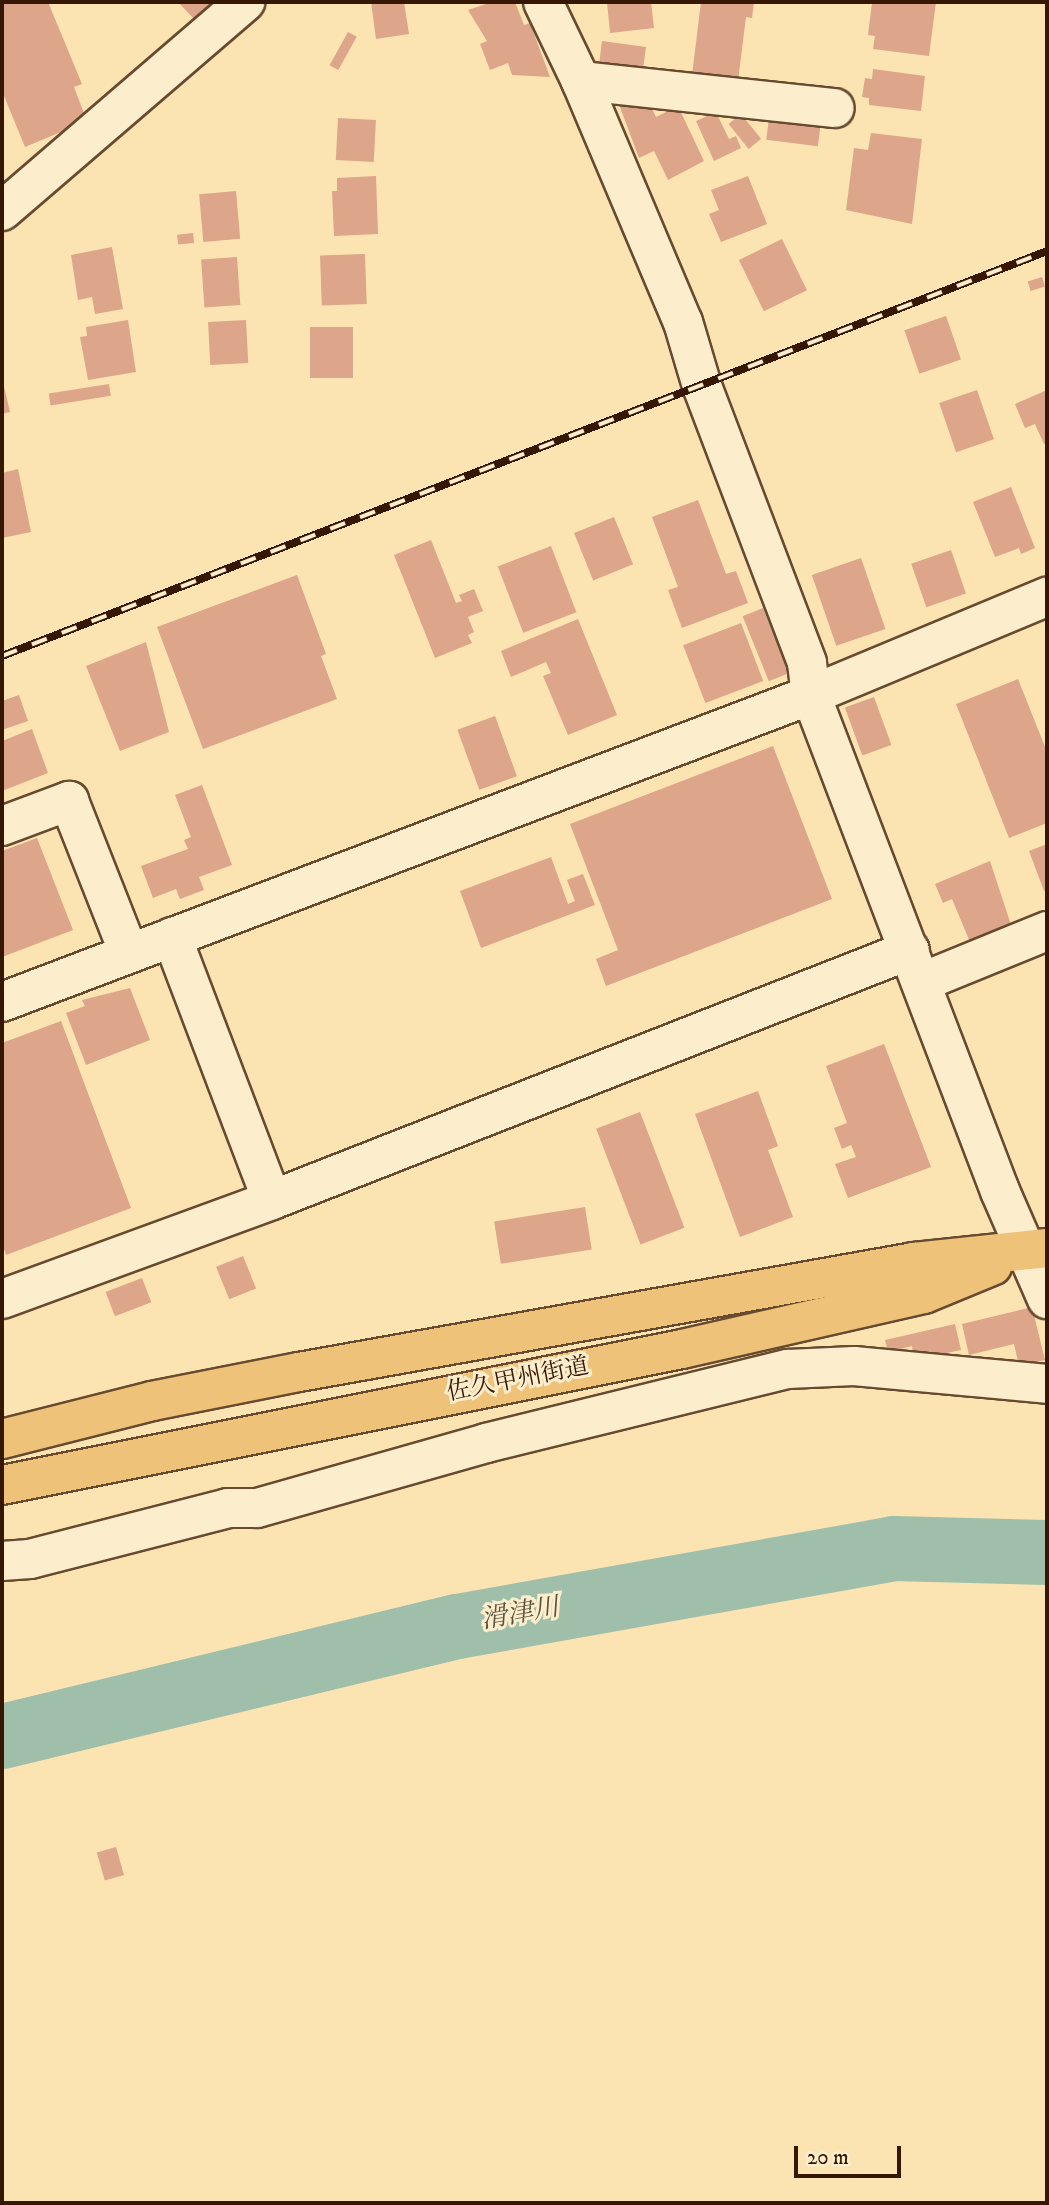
<!DOCTYPE html>
<html>
<head>
<meta charset="utf-8">
<style>
  body { margin:0 }
  #map { position:relative; width:1049px; height:2205px; overflow:hidden; background:#fbe4b2; font-family:"IM FELL DW Pica","Noto Serif JP",serif }
  div>[style] { position:absolute }
  .river>* { height:65px; margin:-32.5px; padding:0 32.5px; transform-origin:32.5px; border-radius:32.5px; background:#9fbfaa }
  .building>* { inset:0; background:#dda58a; transform-origin:0 0 }
  .roads { filter:drop-shadow(2px 0 #674a2f) drop-shadow(-2px 0 #674a2f) drop-shadow(0 2px #674a2f) drop-shadow(0 -2px #674a2f) }
  .minor>* { height:38px; margin:-19px; padding:0 19px; transform-origin:19px; border-radius:19px; background:#fcedcd }
  .major>* { height:38px; margin:-19px; padding:0 19px; transform-origin:19px; border-radius:19px; background:#eec279 }
  .rail>* { height:8px; margin-top:-4px; transform-origin:0; background:repeating-linear-gradient(90deg,#fcedcd 0 16px,#361703 0 32px); box-sizing:border-box; border-block:2px solid #361703 }
  span { translate:-50% -50%; white-space:nowrap; text-align:center; line-height:1.15; -webkit-text-stroke:6px #fcedcd; paint-order:stroke }
  .street-label { font-size:24px; color:#361703 }
  .water-label { font-size:26px; color:#5b523d; font-style:italic }
  .frame { position:absolute; inset:0; border:4px solid #361703; pointer-events:none }
  .scale { position:absolute; left:794px; top:2146px; width:107px; height:32px; box-sizing:border-box; border:4px solid #361703; border-top:0; padding-left:9px; font-size:21px; line-height:24px; white-space:nowrap; color:#361703; -webkit-text-stroke:5px #fcedcd; paint-order:stroke }
</style>
</head>
<body>
<div id="map">
  <div class="river">
    <div style="left:2px;top:1736px;width:468px;rotate:-13.6deg"></div>
    <div style="left:457px;top:1626px;width:443px;rotate:-10.1deg"></div>
    <div style="left:893px;top:1548px;width:154px;rotate:1.5deg"></div>
  </div>
  <div class="building">
    <div style="clip-path:polygon(2px 2px,48px 2px,82px 84px,74px 87px,87px 121px,25px 147px,2px 91px)"></div>
    <div style="clip-path:polygon(178px 2px,216px 2px,195px 20px)"></div>
    <div style="clip-path:polygon(371px 2px,404px 2px,409px 34px,376px 39px)"></div>
    <div style="clip-path:polygon(492px 2px,515px 2px,524px 25px,530px 23px,550px 77px,512px 75px,508px 63px,490px 70px,480px 44px,487px 41px,468px 10px)"></div>
    <div style="clip-path:polygon(607px 2px,651px 2px,654px 28px,610px 33px)"></div>
    <div style="clip-path:polygon(701px 2px,754px 2px,752px 18px,746px 17px,738px 81px,692px 75px)"></div>
    <div style="clip-path:polygon(936px 2px,929px 56px,873px 49px,875px 36px,868px 35px,872px 3px)"></div>
    <div style="left:348px;top:32px;width:10px;height:38px;rotate:29deg"></div>
    <div style="clip-path:polygon(602px 41px,646px 47px,642px 76px,599px 65px)"></div>
    <div style="clip-path:polygon(873px 69px,925px 76px,921px 111px,869px 105px,869px 98px,862px 97px,865px 78px,872px 79px)"></div>
    <div style="clip-path:polygon(617px 99px,649px 102px,656px 117px,678px 106px,704px 161px,668px 180px,654px 151px,639px 158px)"></div>
    <div style="clip-path:polygon(716px 112px,729px 139px,736px 136px,741px 148px,714px 161px,696px 121px)"></div>
    <div style="left:741px;top:114px;width:32px;height:16px;rotate:51deg"></div>
    <div style="left:338px;top:118px;width:38px;height:42px;rotate:3deg"></div>
    <div style="left:769px;top:118px;width:52px;height:22px;rotate:7deg"></div>
    <div style="clip-path:polygon(871px 133px,922px 139px,912px 224px,846px 210px,854px 148px,868px 150px)"></div>
    <div style="clip-path:polygon(376px 176px,378px 234px,334px 236px,332px 191px,337px 191px,337px 178px)"></div>
    <div style="clip-path:polygon(748px 176px,767px 224px,721px 242px,709px 214px,719px 210px,711px 190px)"></div>
    <div style="left:236px;top:191px;width:48px;height:37px;rotate:85deg"></div>
    <div style="left:193px;top:233px;width:10px;height:16px;rotate:84deg"></div>
    <div style="left:782px;top:239px;width:57px;height:48px;rotate:64deg"></div>
    <div style="clip-path:polygon(112px 247px,123px 309px,95px 314px,92px 297px,78px 300px,71px 255px)"></div>
    <div style="left:365px;top:254px;width:50px;height:45px;rotate:88deg"></div>
    <div style="left:237px;top:257px;width:48px;height:36px;rotate:86deg"></div>
    <div style="left:1042px;top:277px;width:10px;height:15px;rotate:73deg"></div>
    <div style="left:946px;top:316px;width:46px;height:44px;rotate:71deg"></div>
    <div style="clip-path:polygon(128px 320px,136px 372px,88px 380px,80px 337px,87px 336px,86px 327px)"></div>
    <div style="left:246px;top:320px;width:43px;height:38px;rotate:87deg"></div>
    <div style="left:310px;top:327px;width:43px;height:51px"></div>
    <div style="clip-path:polygon(3px 382px,10px 412px,2px 414px,2px 383px)"></div>
    <div style="left:109px;top:384px;width:12px;height:61px;rotate:81deg"></div>
    <div style="left:977px;top:390px;width:52px;height:40px;rotate:71deg"></div>
    <div style="clip-path:polygon(1047px 390px,1047px 442px,1044px 444px,1035px 424px,1025px 428px,1015px 404px)"></div>
    <div style="clip-path:polygon(18px 469px,31px 532px,2px 538px,2px 473px)"></div>
    <div style="clip-path:polygon(1011px 487px,1035px 548px,1021px 554px,1019px 548px,995px 557px,973px 502px)"></div>
    <div style="clip-path:polygon(698px 500px,726px 574px,736px 571px,748px 603px,682px 628px,668px 590px,678px 587px,652px 517px)"></div>
    <div style="left:614px;top:517px;width:51px;height:43px;rotate:68deg"></div>
    <div style="clip-path:polygon(431px 540px,456px 603px,462px 601px,459px 595px,474px 589px,483px 611px,468px 617px,474px 632px,468px 635px,472px 643px,435px 658px,394px 555px)"></div>
    <div style="left:551px;top:546px;width:71px;height:57px;rotate:69deg"></div>
    <div style="left:951px;top:550px;width:46px;height:42px;rotate:71deg"></div>
    <div style="left:861px;top:558px;width:75px;height:52px;rotate:71deg"></div>
    <div style="clip-path:polygon(297px 575px,326px 654px,321px 656px,337px 699px,203px 749px,157px 627px)"></div>
    <div style="left:763px;top:608px;width:70px;height:22px;rotate:68deg"></div>
    <div style="clip-path:polygon(578px 619px,617px 715px,568px 735px,543px 676px,551px 673px,546px 662px,511px 677px,501px 651px)"></div>
    <div style="left:741px;top:623px;width:62px;height:62px;rotate:69deg"></div>
    <div style="clip-path:polygon(146px 642px,169px 732px,120px 751px,86px 666px)"></div>
    <div style="clip-path:polygon(1018px 679px,1047px 752px,1047px 823px,1009px 838px,956px 704px)"></div>
    <div style="clip-path:polygon(19px 695px,28px 721px,2px 730px,2px 701px)"></div>
    <div style="left:874px;top:697px;width:51px;height:31px;rotate:70deg"></div>
    <div style="left:495px;top:716px;width:64px;height:40px;rotate:70deg"></div>
    <div style="clip-path:polygon(32px 729px,48px 773px,2px 791px,2px 741px)"></div>
    <div style="clip-path:polygon(773px 746px,832px 899px,606px 986px,596px 959px,618px 950px,570px 824px)"></div>
    <div style="clip-path:polygon(202px 785px,232px 865px,199px 877px,204px 890px,180px 899px,176px 889px,153px 898px,141px 866px,188px 849px,184px 840px,191px 837px,175px 795px)"></div>
    <div style="clip-path:polygon(37px 838px,73px 930px,2px 957px,2px 851px)"></div>
    <div style="clip-path:polygon(1047px 844px,1047px 890px,1044px 891px,1029px 851px)"></div>
    <div style="clip-path:polygon(551px 857px,568px 904px,575px 901px,567px 880px,583px 874px,595px 905px,481px 948px,460px 891px)"></div>
    <div style="clip-path:polygon(990px 861px,1011px 925px,970px 942px,952px 899px,943px 903px,935px 884px)"></div>
    <div style="clip-path:polygon(130px 988px,150px 1040px,86px 1065px,66px 1013px,85px 1006px,82px 1000px)"></div>
    <div style="clip-path:polygon(61px 1021px,131px 1208px,6px 1255px,2px 1243px,2px 1043px)"></div>
    <div style="clip-path:polygon(884px 1044px,931px 1167px,848px 1198px,835px 1164px,856px 1157px,851px 1145px,842px 1149px,834px 1128px,847px 1123px,826px 1066px)"></div>
    <div style="clip-path:polygon(758px 1091px,778px 1146px,768px 1150px,793px 1217px,740px 1237px,695px 1114px)"></div>
    <div style="left:640px;top:1112px;width:124px;height:47px;rotate:69deg"></div>
    <div style="left:585px;top:1207px;width:43px;height:92px;rotate:81deg"></div>
    <div style="left:243px;top:1256px;width:35px;height:29px;rotate:68deg"></div>
    <div style="left:142px;top:1278px;width:26px;height:39px;rotate:69deg"></div>
    <div style="clip-path:polygon(1032px 1307px,1045px 1360px,1019px 1366px,1014px 1344px,969px 1355px,962px 1324px)"></div>
    <div style="clip-path:polygon(955px 1324px,961px 1350px,932px 1356px,930px 1351px,913px 1355px,912px 1346px,888px 1352px,885px 1340px)"></div>
    <div style="left:116px;top:1847px;width:29px;height:20px;rotate:74deg"></div>
  </div>
  <div class="roads">
    <div class="minor">
      <div style="left:543px;top:2px;width:88px;rotate:64.3deg"></div>
      <div style="left:581px;top:81px;width:262px;rotate:67.1deg"></div>
      <div style="left:683px;top:322px;width:67px;rotate:73.5deg"></div>
      <div style="left:702px;top:386px;width:296px;rotate:69.2deg"></div>
      <div style="left:807px;top:663px;width:32px;rotate:83deg"></div>
      <div style="left:811px;top:695px;width:531px;rotate:69.14deg"></div>
      <div style="left:1000px;top:1191px;width:118px;rotate:66.5deg"></div>
      <div style="left:581px;top:81px;width:255px;rotate:6.1deg"></div>
      <div style="left:2px;top:211px;width:321px;rotate:-40.7deg"></div>
      <div style="left:2px;top:826px;width:72px;rotate:-20.5deg"></div>
      <div style="left:69px;top:801px;width:163px;rotate:68.5deg"></div>
      <div style="left:172px;top:937px;width:281px;rotate:69.2deg"></div>
      <div style="left:922px;top:982px;width:135px;rotate:-22.2deg"></div>
      <div style="left:2px;top:1002px;width:865px;rotate:-20.78deg"></div>
      <div style="left:811px;top:695px;width:256px;rotate:-22.6deg"></div>
      <div style="left:2px;top:1299px;width:288px;rotate:-20.1deg"></div>
      <div style="left:272px;top:1200px;width:685px;rotate:-21.4deg"></div>
      <div style="left:2px;top:1561px;width:28px;rotate:-4deg"></div>
      <div style="left:30px;top:1559px;width:204px;rotate:-14.4deg"></div>
      <div style="left:228px;top:1508px;width:29px"></div>
      <div style="left:257px;top:1508px;width:238px;rotate:-15.8deg"></div>
      <div style="left:486px;top:1443px;width:311px;rotate:-13.8deg"></div>
      <div style="left:788px;top:1369px;width:66px;rotate:-2.6deg"></div>
      <div style="left:854px;top:1366px;width:194px;rotate:5.3deg"></div>
    </div>
    <div class="major">
      <div style="left:2px;top:1439px;width:155px;rotate:-14.2deg"></div>
      <div style="left:152px;top:1401px;width:150px;rotate:-11.2deg"></div>
      <div style="left:299px;top:1372px;width:625px;rotate:-10.14deg"></div>
      <div style="left:914px;top:1262px;width:134px;rotate:-6deg"></div>
      <div style="left:2px;top:1485px;width:693px;rotate:-11.31deg"></div>
      <div style="left:682px;top:1349px;width:248px;rotate:-12.8deg"></div>
      <div style="left:924px;top:1294px;width:74px;rotate:-22.4deg"></div>
    </div>
  </div>
  <div class="rail">
    <div style="left:2px;top:656px;width:1121px;rotate:-21.18deg"></div>
  </div>
  <div class="street-label">
    <span style="left:518px;top:1380px;rotate:-11deg">佐久甲州街道</span>
  </div>
  <div class="water-label">
    <span style="left:520px;top:1614px;rotate:-10deg">滑津川</span>
  </div>
  <div class="frame"></div>
  <div class="scale">20 m</div>
</div>
</body>
</html>
